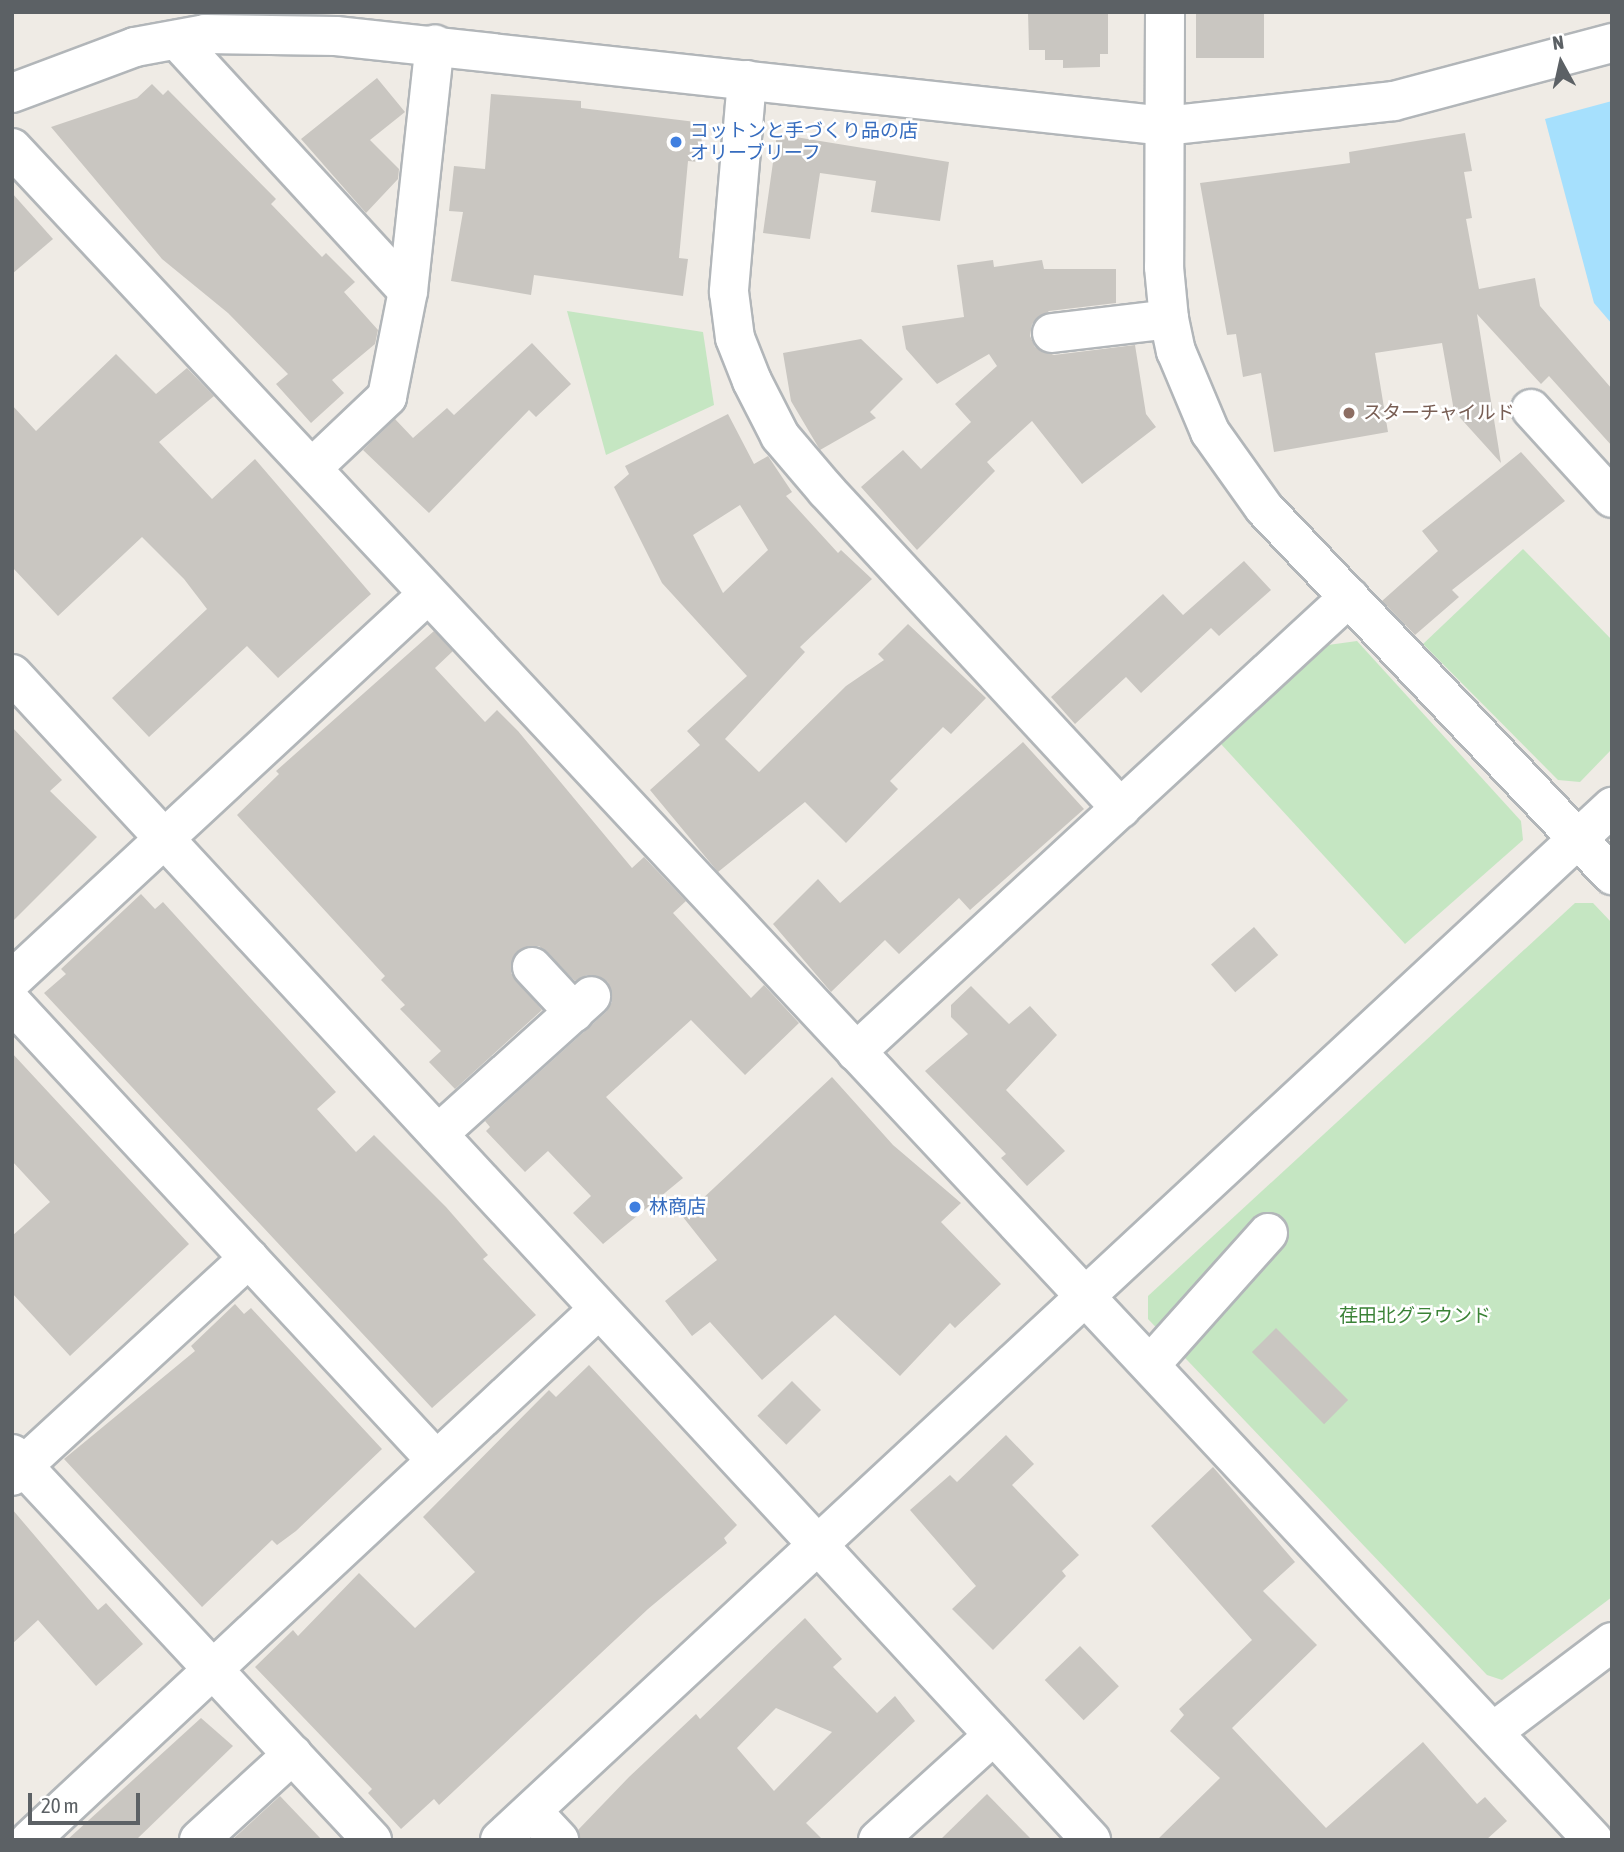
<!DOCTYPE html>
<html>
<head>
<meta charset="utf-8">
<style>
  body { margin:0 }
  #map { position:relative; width:1624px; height:1852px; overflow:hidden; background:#efebe5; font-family:"Asap Condensed","Noto Sans JP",sans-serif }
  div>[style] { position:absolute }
  .green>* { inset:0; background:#c5e6c2 }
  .water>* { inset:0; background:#a6e0fd }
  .building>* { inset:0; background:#c9c6c1; transform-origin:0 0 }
  .roads { filter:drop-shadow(2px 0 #b2b6b9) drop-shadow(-2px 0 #b2b6b9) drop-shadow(0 2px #b2b6b9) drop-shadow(0 -2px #b2b6b9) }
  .minor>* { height:38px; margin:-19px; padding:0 19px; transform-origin:19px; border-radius:19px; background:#fff }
  .dots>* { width:19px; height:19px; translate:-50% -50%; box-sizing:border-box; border:4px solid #fff; border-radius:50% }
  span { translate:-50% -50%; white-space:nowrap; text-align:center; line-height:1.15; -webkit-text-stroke:5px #fff; paint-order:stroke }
  .shop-label { font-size:19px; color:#366cbe }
  .left { translate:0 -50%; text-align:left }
  .education-label { font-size:19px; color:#785e54 }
  .park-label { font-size:19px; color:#3a8236 }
  .frame { position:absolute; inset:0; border:14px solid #5c6165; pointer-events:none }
  .north { position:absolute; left:1526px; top:28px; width:70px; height:70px; -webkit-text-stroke:5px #fff; paint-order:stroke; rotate:352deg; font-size:19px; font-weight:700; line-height:28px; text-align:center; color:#5c6165 }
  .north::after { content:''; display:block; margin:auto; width:24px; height:32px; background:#5c6165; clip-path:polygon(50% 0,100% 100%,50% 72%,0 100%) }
  .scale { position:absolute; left:28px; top:1793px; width:112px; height:32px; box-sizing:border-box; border:4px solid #5c6165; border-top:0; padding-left:9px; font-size:21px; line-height:24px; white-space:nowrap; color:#5c6165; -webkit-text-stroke:5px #fff; paint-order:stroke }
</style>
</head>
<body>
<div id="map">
  <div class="green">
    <div style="clip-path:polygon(567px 311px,703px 332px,714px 405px,606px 455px)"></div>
    <div style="clip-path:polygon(1523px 549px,1612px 640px,1612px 749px,1580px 782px,1558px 780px,1423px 644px)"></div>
    <div style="clip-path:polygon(1357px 641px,1521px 821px,1523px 840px,1405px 944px,1221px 744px,1328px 645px)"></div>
    <div style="clip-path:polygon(1575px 903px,1593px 903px,1612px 923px,1612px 1597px,1502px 1680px,1487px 1675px,1148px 1319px,1148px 1296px)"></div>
  </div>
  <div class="water">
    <div style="clip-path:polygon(1612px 101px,1612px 324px,1594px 303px,1545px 119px)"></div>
  </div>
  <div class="building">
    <div style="clip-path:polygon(1028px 12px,1108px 12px,1108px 54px,1100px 54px,1100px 67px,1063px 68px,1063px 60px,1045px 60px,1045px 50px,1029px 50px)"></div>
    <div style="left:1196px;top:12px;width:68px;height:46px"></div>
    <div style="clip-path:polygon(377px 78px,405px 112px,370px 140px,399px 169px,398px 179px,366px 213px,301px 139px)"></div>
    <div style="clip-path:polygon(152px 84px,163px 95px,168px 90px,276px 199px,271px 204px,322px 257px,326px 253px,355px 282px,344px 292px,378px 330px,375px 344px,332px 380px,344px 393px,311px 423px,276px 384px,288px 374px,228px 313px,162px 259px,51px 127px,137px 98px)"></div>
    <div style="clip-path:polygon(491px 94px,581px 101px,581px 108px,704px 123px,699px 162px,688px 161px,679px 258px,688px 259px,683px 296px,534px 275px,531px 295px,451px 281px,463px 212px,449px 211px,454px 166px,485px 169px)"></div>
    <div style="clip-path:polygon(1465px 133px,1472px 171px,1464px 172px,1472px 218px,1466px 219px,1479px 289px,1535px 278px,1540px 306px,1612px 389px,1612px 446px,1549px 376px,1541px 384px,1477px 314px,1501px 463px,1454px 411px,1442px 343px,1375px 353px,1388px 432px,1274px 452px,1261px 373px,1243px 377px,1236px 334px,1227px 335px,1200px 183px,1350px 163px,1349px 152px)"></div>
    <div style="clip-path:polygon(777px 134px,949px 162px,940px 221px,871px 212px,876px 181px,820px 173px,810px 239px,763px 233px)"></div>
    <div style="clip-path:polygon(12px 193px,53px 239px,12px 274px)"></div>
    <div style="clip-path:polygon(993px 260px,994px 267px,1042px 260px,1044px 269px,1116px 269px,1116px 303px,1049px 311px,1032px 324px,1030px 336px,1035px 347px,1054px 355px,1135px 345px,1146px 414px,1156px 427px,1082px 484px,1032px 421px,987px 462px,995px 471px,917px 550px,861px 487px,903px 450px,921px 469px,971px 422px,955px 404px,997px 366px,989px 354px,937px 384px,906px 349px,902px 326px,964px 317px,957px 265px)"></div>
    <div style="clip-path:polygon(861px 339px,903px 379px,870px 412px,876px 418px,820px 450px,791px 401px,783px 353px)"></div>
    <div style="clip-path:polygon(532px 343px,571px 384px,536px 417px,529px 410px,429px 513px,363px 450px,395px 419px,413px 438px,447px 408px,454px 415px)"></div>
    <div style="clip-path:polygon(116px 354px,156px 394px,187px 368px,214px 396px,159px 442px,212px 499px,255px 459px,371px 594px,278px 678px,247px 646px,149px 737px,112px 698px,207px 609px,184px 579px,142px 537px,58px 616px,12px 567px,12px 405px,36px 431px)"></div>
    <div style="clip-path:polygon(evenodd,728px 414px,754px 464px,768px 456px,792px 492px,786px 496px,838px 553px,841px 550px,872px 579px,800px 647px,805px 652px,725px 739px,759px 772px,846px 686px,884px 660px,878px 654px,908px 624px,986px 698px,951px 734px,943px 727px,890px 781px,898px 789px,846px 843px,805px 802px,718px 872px,650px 790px,700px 745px,687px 731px,747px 676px,662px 583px,614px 487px,629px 474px,625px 466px,728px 414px,740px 505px,768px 550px,723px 593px,693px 535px,740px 505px)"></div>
    <div style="clip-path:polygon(1521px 452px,1565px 501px,1452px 590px,1459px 597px,1415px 635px,1382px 601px,1438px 551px,1422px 531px)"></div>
    <div style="clip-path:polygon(1244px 561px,1271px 590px,1219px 636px,1211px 628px,1141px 693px,1126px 677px,1075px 724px,1051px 697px,1163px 594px,1183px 615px)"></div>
    <div style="clip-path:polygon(434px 631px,453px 651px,435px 668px,485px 722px,497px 710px,518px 731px,632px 868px,644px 857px,686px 901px,673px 913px,751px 998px,764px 985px,799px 1023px,745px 1075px,691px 1020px,606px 1097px,683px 1178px,603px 1244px,573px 1213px,591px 1196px,548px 1151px,525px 1172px,486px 1131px,490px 1127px,485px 1121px,606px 1012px,612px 1002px,608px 982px,587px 975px,575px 981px,539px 946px,518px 951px,511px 973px,542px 1010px,455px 1089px,429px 1062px,441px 1051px,400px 1009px,405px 1005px,381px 980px,385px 976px,237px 815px,279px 774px,276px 771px)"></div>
    <div style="clip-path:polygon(12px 727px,62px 780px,50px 791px,97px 837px,12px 922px)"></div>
    <div style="clip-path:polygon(1023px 742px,1084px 809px,970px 910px,959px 898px,899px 954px,885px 940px,831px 992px,773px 924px,818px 879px,840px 903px)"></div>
    <div style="clip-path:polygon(141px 894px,155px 909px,163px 902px,336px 1092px,317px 1109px,356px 1152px,374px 1135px,446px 1207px,488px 1255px,483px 1259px,536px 1315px,432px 1408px,44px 993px,66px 974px,61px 969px)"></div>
    <div style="left:1254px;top:927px;width:37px;height:57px;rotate:49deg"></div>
    <div style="clip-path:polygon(971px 986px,1009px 1024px,1030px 1006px,1057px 1035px,1006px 1090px,1065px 1151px,1027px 1186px,1001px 1158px,1006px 1154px,925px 1071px,968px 1034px,951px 1017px,951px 1005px)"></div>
    <div style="clip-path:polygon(12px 1053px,189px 1244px,70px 1356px,12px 1293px,12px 1236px,50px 1202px,12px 1161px)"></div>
    <div style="clip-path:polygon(832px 1077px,893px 1145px,961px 1203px,941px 1222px,1001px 1284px,955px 1328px,950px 1323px,900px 1376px,835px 1315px,762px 1380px,710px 1322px,692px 1336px,665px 1301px,717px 1260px,683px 1217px)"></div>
    <div style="clip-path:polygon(235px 1304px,244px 1314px,251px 1308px,382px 1449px,296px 1531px,277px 1545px,272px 1540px,202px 1607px,64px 1459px,195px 1351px,191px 1346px)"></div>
    <div style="left:1276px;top:1328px;width:102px;height:34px;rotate:45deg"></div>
    <div style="clip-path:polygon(589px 1365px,737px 1525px,724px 1538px,727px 1543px,648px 1609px,439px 1805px,434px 1799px,401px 1829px,368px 1793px,372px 1789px,255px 1667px,293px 1630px,298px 1636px,359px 1573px,415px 1628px,475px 1572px,423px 1517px,549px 1390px,556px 1397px)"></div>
    <div style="left:792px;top:1381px;width:41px;height:49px;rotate:45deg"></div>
    <div style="clip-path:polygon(1006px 1435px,1034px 1464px,1012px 1485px,1079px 1555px,1062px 1571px,1066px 1576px,993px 1650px,952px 1609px,976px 1586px,910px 1510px,950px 1475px,957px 1482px)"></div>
    <div style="clip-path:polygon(1213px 1467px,1295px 1562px,1263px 1591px,1317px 1645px,1232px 1728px,1326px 1828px,1423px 1742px,1477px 1804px,1485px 1797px,1507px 1821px,1486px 1840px,1157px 1840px,1220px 1778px,1170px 1731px,1184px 1715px,1179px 1709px,1252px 1640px,1151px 1526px)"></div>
    <div style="clip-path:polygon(12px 1509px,98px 1610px,106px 1603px,143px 1644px,96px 1686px,38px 1620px,12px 1644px)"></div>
    <div style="clip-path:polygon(evenodd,805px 1618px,842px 1659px,833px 1667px,877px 1713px,895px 1696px,915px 1721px,806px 1823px,823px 1840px,580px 1840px,578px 1830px,629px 1777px,696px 1714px,700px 1719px,805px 1618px,776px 1708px,832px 1732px,774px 1791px,737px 1748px,776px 1708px)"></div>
    <div style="left:1080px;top:1646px;width:56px;height:49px;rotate:46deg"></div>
    <div style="clip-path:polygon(201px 1718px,233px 1746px,136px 1840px,67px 1840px)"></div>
    <div style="clip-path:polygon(987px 1794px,1032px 1840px,940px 1840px)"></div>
    <div style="clip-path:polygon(280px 1796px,322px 1840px,232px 1840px)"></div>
  </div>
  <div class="roads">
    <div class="minor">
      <div style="left:1165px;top:12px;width:255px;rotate:90.2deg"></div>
      <div style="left:1164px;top:267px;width:52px;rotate:84.5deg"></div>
      <div style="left:1169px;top:319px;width:33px;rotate:78deg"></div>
      <div style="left:1176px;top:351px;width:88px;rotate:67.2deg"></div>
      <div style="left:1210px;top:432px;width:93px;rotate:54.6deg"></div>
      <div style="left:1264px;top:508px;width:506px;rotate:46.52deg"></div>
      <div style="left:177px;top:40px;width:341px;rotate:47.4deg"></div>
      <div style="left:747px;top:80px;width:213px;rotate:94.9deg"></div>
      <div style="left:729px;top:292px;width:46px;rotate:82.6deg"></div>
      <div style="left:735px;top:338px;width:46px;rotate:68.4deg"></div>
      <div style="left:752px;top:381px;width:62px;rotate:63deg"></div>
      <div style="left:780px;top:436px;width:71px;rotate:49.6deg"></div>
      <div style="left:826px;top:490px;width:434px;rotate:47.2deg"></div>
      <div style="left:12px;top:93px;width:131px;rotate:-20.5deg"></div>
      <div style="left:135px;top:47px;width:71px;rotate:-10.5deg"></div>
      <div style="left:205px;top:34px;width:131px;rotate:0.9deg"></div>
      <div style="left:336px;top:36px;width:833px;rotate:6.2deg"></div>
      <div style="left:1164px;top:126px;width:231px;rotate:-6.2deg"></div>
      <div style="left:1394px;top:101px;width:226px;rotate:-14.9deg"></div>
      <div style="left:12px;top:148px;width:2316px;rotate:46.94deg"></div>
      <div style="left:1052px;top:333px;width:118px;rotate:-6.8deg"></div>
      <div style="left:1531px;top:409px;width:120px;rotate:47.7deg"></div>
      <div style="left:313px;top:467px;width:102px;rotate:-43.4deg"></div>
      <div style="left:387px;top:397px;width:108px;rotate:-78.8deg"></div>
      <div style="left:408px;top:291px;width:248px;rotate:-83.8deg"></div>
      <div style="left:12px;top:674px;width:1589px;rotate:47.22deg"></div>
      <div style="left:532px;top:967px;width:62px;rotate:47deg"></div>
      <div style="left:12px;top:980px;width:567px;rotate:-42.86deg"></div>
      <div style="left:12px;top:1003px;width:623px;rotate:47.15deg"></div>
      <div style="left:856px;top:1052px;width:671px;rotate:-42.7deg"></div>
      <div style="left:438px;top:1134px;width:206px;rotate:-42deg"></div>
      <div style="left:1150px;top:1365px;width:177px;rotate:-48.2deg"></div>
      <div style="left:12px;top:1454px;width:528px;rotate:47deg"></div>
      <div style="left:12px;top:1476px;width:322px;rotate:-42.6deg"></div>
      <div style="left:1493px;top:1732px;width:149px;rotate:-37.1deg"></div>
      <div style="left:532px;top:1811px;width:40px;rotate:47deg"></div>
      <div style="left:30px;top:1840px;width:778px;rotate:-43.02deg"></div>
      <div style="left:199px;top:1840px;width:127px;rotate:-42.5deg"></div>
      <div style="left:500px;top:1840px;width:1518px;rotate:-42.89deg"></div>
      <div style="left:878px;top:1840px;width:156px;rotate:-42.2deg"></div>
    </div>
  </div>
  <div class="dots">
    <div style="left:676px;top:142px;background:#3f7fe0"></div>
    <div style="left:1349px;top:413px;background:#8d6e63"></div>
    <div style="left:635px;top:1207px;background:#3f7fe0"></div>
  </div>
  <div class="shop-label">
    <span class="left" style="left:690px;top:142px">コットンと手づくり品の店<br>オリーブリーフ</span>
    <span class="left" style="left:649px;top:1207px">林商店</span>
  </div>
  <div class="education-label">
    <span class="left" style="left:1363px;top:413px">スターチャイルド</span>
  </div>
  <div class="park-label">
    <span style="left:1415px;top:1316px">荏田北グラウンド</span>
  </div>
  <div class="frame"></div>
  <div class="north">N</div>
  <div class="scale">20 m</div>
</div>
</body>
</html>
